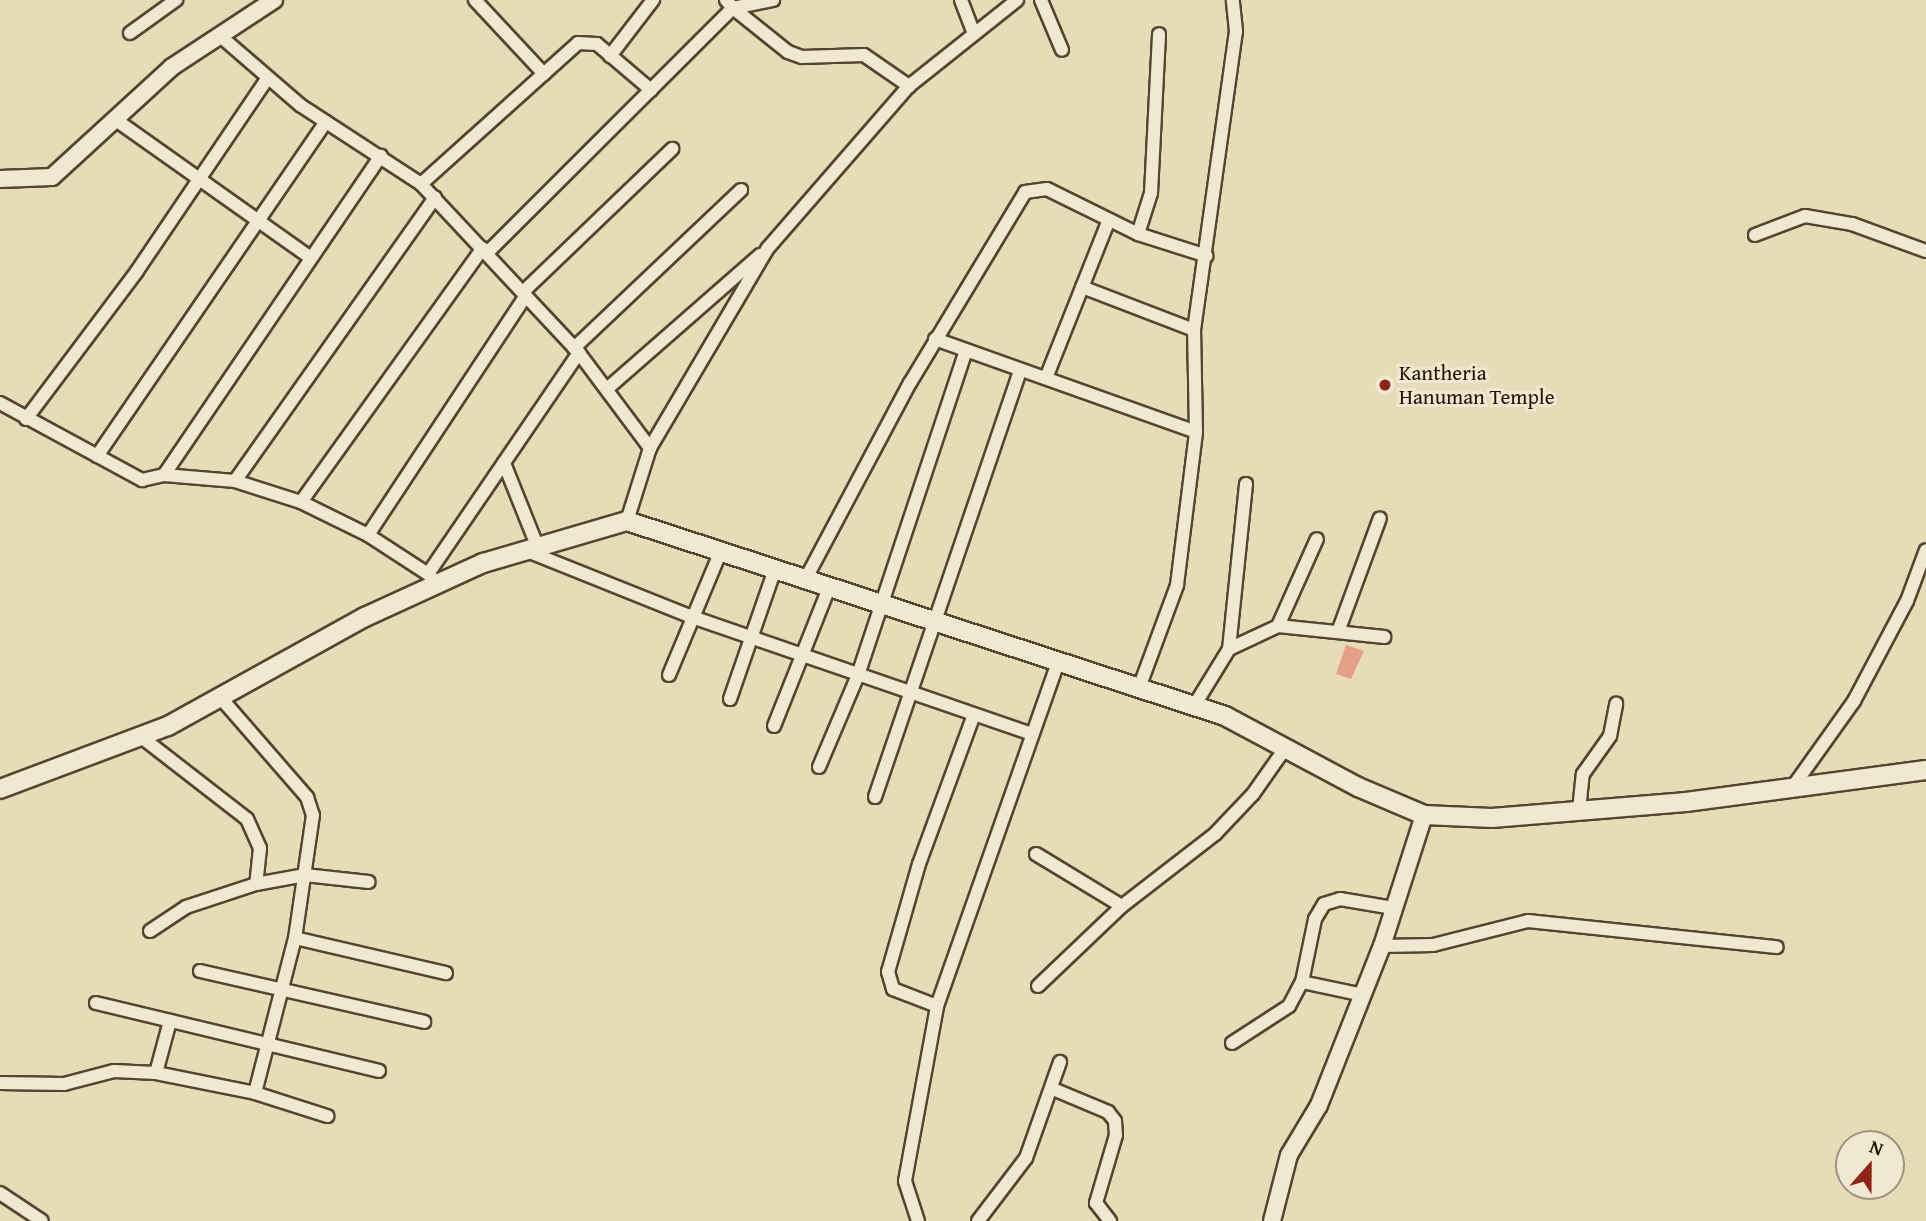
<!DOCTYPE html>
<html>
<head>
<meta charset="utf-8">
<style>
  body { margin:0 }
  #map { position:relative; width:1926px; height:1221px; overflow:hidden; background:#e8dbb8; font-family:"Gentium Book Plus",serif }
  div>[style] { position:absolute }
  .building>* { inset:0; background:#e59f87 }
  .roads { filter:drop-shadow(2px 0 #54452e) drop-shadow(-2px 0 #54452e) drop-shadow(0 2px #54452e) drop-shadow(0 -2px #54452e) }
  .minor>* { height:12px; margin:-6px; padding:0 6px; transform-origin:6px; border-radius:6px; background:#f0e8d1 }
  .tertiary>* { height:16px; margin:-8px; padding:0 8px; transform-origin:8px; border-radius:8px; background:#f0e8d1 }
  .secondary>* { height:18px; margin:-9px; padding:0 9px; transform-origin:9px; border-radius:9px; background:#f0e8d1 }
  .dots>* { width:19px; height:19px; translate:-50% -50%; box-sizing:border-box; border:4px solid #f0e8d1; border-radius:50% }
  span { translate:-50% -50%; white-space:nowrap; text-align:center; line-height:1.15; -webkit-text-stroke:6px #f0e8d1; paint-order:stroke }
  .poi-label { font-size:21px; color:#221300 }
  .left { translate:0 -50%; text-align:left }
  .north { position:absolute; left:1835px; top:1130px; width:70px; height:70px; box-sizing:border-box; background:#f0e8d1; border:2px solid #9e937d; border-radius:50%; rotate:21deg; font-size:19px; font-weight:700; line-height:28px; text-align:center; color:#221300 }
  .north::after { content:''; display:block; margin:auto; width:24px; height:32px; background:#8f2418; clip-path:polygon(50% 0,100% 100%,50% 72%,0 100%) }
</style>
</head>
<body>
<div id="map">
  <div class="building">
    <div style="clip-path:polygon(1346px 645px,1364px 651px,1351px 679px,1336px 674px)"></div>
  </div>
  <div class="roads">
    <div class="minor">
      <div style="left:475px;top:0;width:101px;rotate:47deg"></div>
      <div style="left:726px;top:0;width:11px;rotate:49deg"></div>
      <div style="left:733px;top:8px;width:41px;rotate:-11.3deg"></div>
      <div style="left:961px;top:0;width:36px;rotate:69deg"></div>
      <div style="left:1041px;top:0;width:54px;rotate:67.2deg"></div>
      <div style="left:130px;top:33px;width:57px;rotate:-35.7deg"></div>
      <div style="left:219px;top:35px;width:107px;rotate:40.8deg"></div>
      <div style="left:300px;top:105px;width:145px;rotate:33.1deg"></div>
      <div style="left:421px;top:184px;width:231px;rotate:46.9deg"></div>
      <div style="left:579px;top:353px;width:119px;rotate:53.2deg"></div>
      <div style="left:650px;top:448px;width:77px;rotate:107.5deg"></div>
      <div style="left:610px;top:56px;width:71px;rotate:-52.5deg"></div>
      <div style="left:116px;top:120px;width:239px;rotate:35.3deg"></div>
      <div style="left:421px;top:184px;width:211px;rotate:-41.9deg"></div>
      <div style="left:578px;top:43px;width:19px;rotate:3deg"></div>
      <div style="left:597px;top:44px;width:71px;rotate:40.4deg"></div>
      <div style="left:1138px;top:234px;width:43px;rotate:-72.4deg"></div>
      <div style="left:1151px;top:193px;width:159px;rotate:-87.1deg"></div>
      <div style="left:1755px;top:235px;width:53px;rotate:-20.8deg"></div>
      <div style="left:1805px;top:216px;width:48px;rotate:9.7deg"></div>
      <div style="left:1852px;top:224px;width:79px;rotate:20deg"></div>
      <div style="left:487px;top:253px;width:347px;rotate:-44.9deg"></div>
      <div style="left:733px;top:8px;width:70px;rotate:38.7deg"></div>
      <div style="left:788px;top:52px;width:15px;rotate:20deg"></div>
      <div style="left:802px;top:57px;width:62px;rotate:-1.8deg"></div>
      <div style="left:864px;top:55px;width:55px;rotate:34.6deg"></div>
      <div style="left:1082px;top:287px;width:120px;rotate:21deg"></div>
      <div style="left:523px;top:292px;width:207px;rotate:-43.8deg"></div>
      <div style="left:935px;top:339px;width:277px;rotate:19.6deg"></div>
      <div style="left:574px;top:348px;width:230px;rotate:-43.4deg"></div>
      <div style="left:1046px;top:378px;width:170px;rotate:-68.3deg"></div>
      <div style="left:608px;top:388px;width:202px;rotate:-41.2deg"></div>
      <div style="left:0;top:403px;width:162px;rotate:28.5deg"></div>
      <div style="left:142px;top:480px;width:23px;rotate:-13deg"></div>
      <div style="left:164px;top:475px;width:386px;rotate:-55.8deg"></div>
      <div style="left:26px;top:419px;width:185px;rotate:-53.1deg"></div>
      <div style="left:137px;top:271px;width:232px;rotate:-55.9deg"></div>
      <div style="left:650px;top:448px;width:232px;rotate:-59.5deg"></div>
      <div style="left:768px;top:248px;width:215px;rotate:-49deg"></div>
      <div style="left:909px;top:86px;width:138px;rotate:-38.5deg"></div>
      <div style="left:97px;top:456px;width:405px;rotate:-55.6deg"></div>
      <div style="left:504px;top:463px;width:92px;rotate:68.2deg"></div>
      <div style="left:164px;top:475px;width:71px;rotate:4.8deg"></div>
      <div style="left:235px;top:481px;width:69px;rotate:17.7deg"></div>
      <div style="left:301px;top:502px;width:75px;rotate:26.2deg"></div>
      <div style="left:368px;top:535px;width:72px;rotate:33deg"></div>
      <div style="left:235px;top:481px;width:347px;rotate:-54.8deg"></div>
      <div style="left:301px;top:502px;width:312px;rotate:-54.4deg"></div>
      <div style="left:368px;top:535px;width:287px;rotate:-56.6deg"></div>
      <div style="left:527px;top:551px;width:178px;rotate:21.8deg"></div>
      <div style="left:692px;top:617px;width:360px;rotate:19deg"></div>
      <div style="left:433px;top:579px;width:7px;rotate:-135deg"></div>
      <div style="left:428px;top:574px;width:268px;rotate:-55.7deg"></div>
      <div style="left:804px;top:582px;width:225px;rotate:-62deg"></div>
      <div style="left:910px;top:383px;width:223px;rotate:-58.9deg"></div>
      <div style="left:1025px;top:192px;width:22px;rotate:-8deg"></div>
      <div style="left:1047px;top:189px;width:102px;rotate:26.3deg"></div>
      <div style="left:1138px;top:234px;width:72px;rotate:17.7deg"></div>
      <div style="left:1278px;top:626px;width:95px;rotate:-65.9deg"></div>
      <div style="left:1338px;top:632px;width:121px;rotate:-69.8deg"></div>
      <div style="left:1229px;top:649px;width:54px;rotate:-25.1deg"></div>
      <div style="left:1278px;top:626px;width:107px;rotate:5.9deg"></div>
      <div style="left:669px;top:675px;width:132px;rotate:-67.3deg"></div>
      <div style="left:1139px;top:688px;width:110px;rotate:-69.7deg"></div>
      <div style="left:1177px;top:585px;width:154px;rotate:-82.9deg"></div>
      <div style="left:1196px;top:432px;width:102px;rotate:-91.1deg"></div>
      <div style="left:1194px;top:330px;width:302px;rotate:-82deg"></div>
      <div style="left:1236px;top:31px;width:31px;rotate:-96deg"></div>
      <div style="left:220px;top:697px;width:133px;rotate:49deg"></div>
      <div style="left:307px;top:797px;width:19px;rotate:72deg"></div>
      <div style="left:313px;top:815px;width:124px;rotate:98.3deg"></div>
      <div style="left:295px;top:938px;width:160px;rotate:104.5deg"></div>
      <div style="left:730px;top:699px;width:134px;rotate:-70.9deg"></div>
      <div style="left:1194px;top:706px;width:67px;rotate:-58.4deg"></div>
      <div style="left:1229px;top:649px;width:166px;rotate:-84.1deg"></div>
      <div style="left:774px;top:726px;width:146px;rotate:-68.3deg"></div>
      <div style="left:140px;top:736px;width:135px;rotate:37.8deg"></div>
      <div style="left:247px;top:819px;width:32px;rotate:66deg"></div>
      <div style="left:260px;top:848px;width:36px;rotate:96deg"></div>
      <div style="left:819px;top:767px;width:100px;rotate:-67deg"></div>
      <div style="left:858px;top:675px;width:342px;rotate:-71.6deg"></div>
      <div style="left:1792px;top:788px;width:107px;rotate:-54.5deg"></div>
      <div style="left:1854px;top:701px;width:113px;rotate:-62.1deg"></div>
      <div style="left:1907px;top:601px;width:54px;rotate:-69.6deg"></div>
      <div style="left:875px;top:797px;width:450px;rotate:-71.2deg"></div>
      <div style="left:1579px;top:810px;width:36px;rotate:-84deg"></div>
      <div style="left:1583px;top:774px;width:47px;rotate:-54.6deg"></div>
      <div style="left:1610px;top:736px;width:33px;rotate:-79deg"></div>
      <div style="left:1036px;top:854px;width:100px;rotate:31.2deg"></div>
      <div style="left:150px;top:931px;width:43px;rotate:-33.7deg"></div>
      <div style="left:186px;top:907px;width:74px;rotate:-18.2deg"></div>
      <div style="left:256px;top:884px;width:50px;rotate:-10.4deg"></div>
      <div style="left:305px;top:875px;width:64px;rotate:6.2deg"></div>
      <div style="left:295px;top:938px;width:155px;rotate:13.1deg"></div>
      <div style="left:1382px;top:946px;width:51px;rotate:-1.1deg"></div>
      <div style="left:1433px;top:945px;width:98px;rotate:-14.2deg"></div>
      <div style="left:1528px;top:921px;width:250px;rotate:6deg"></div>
      <div style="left:200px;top:971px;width:230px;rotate:12.8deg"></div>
      <div style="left:1302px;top:982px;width:62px;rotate:12deg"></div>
      <div style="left:1038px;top:986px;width:116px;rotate:-43.6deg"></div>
      <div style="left:1122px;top:906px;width:118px;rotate:-37.7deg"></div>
      <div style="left:1215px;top:834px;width:55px;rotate:-46.5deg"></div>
      <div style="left:1253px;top:794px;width:57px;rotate:-54.9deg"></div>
      <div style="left:96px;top:1003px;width:291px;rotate:13.5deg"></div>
      <div style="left:937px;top:1006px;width:47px;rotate:-158.9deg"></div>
      <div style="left:893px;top:989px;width:18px;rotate:-106deg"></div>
      <div style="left:888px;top:972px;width:112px;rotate:-74deg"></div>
      <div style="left:919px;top:864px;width:157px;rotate:-69.8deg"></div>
      <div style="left:1232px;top:1043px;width:68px;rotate:-33deg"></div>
      <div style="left:1289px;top:1006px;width:27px;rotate:-62deg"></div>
      <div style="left:1302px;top:982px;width:64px;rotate:-78.3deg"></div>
      <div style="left:1315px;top:919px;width:17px;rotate:-59deg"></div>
      <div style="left:1324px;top:904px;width:17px;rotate:-17deg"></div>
      <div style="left:1340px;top:899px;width:54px;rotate:9.6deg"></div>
      <div style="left:156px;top:1073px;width:54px;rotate:-74.9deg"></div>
      <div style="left:0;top:1083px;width:64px;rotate:0.9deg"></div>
      <div style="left:64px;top:1084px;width:52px;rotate:-14.6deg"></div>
      <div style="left:114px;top:1071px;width:42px;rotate:2.7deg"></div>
      <div style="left:156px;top:1073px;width:101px;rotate:11.4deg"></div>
      <div style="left:255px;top:1093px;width:76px;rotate:17.7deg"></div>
      <div style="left:1053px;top:1089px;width:60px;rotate:22.7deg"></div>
      <div style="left:1108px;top:1112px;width:11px;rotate:52deg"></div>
      <div style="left:1115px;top:1121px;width:14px;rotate:86deg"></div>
      <div style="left:1116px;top:1135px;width:71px;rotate:106.4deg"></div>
      <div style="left:1096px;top:1203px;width:23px;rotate:52deg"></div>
      <div style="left:0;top:1193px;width:50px;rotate:33.7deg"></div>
      <div style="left:918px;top:1221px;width:42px;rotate:-108deg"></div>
      <div style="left:905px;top:1181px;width:178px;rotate:-79.6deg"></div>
      <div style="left:937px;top:1006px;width:364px;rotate:-70.6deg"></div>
      <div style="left:978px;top:1221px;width:79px;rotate:-52.7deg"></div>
      <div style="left:1026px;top:1158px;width:102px;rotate:-70.5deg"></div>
    </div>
    <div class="tertiary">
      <div style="left:0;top:179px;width:52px;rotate:-2.2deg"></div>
      <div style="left:52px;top:177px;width:163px;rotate:-42.5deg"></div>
      <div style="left:172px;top:67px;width:122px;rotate:-33.3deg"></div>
      <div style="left:1272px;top:1221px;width:68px;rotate:-75.6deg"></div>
      <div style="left:1289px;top:1155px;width:58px;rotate:-59deg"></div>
      <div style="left:1319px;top:1105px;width:171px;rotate:-68.4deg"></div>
      <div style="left:1382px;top:946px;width:138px;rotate:-72.2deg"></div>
    </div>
    <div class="secondary">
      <div style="left:0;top:789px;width:179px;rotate:-20.6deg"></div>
      <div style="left:168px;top:726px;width:225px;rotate:-29deg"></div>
      <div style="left:365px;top:617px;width:130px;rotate:-24.6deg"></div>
      <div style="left:483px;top:563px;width:150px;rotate:-16.3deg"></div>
      <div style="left:627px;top:521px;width:629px;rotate:18.06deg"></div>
      <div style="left:1225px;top:716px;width:151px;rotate:28.1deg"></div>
      <div style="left:1358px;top:787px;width:72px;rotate:23deg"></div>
      <div style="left:1424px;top:815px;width:68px;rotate:2.5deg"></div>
      <div style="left:1492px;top:818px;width:195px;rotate:-4.7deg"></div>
      <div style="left:1686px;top:802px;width:242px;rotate:-7.6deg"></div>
    </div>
  </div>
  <div class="dots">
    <div style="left:1385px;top:385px;background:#8f2418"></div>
  </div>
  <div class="poi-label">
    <span class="left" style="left:1399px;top:385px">Kantheria<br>Hanuman Temple</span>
  </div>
  <div class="north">N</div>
</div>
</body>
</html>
